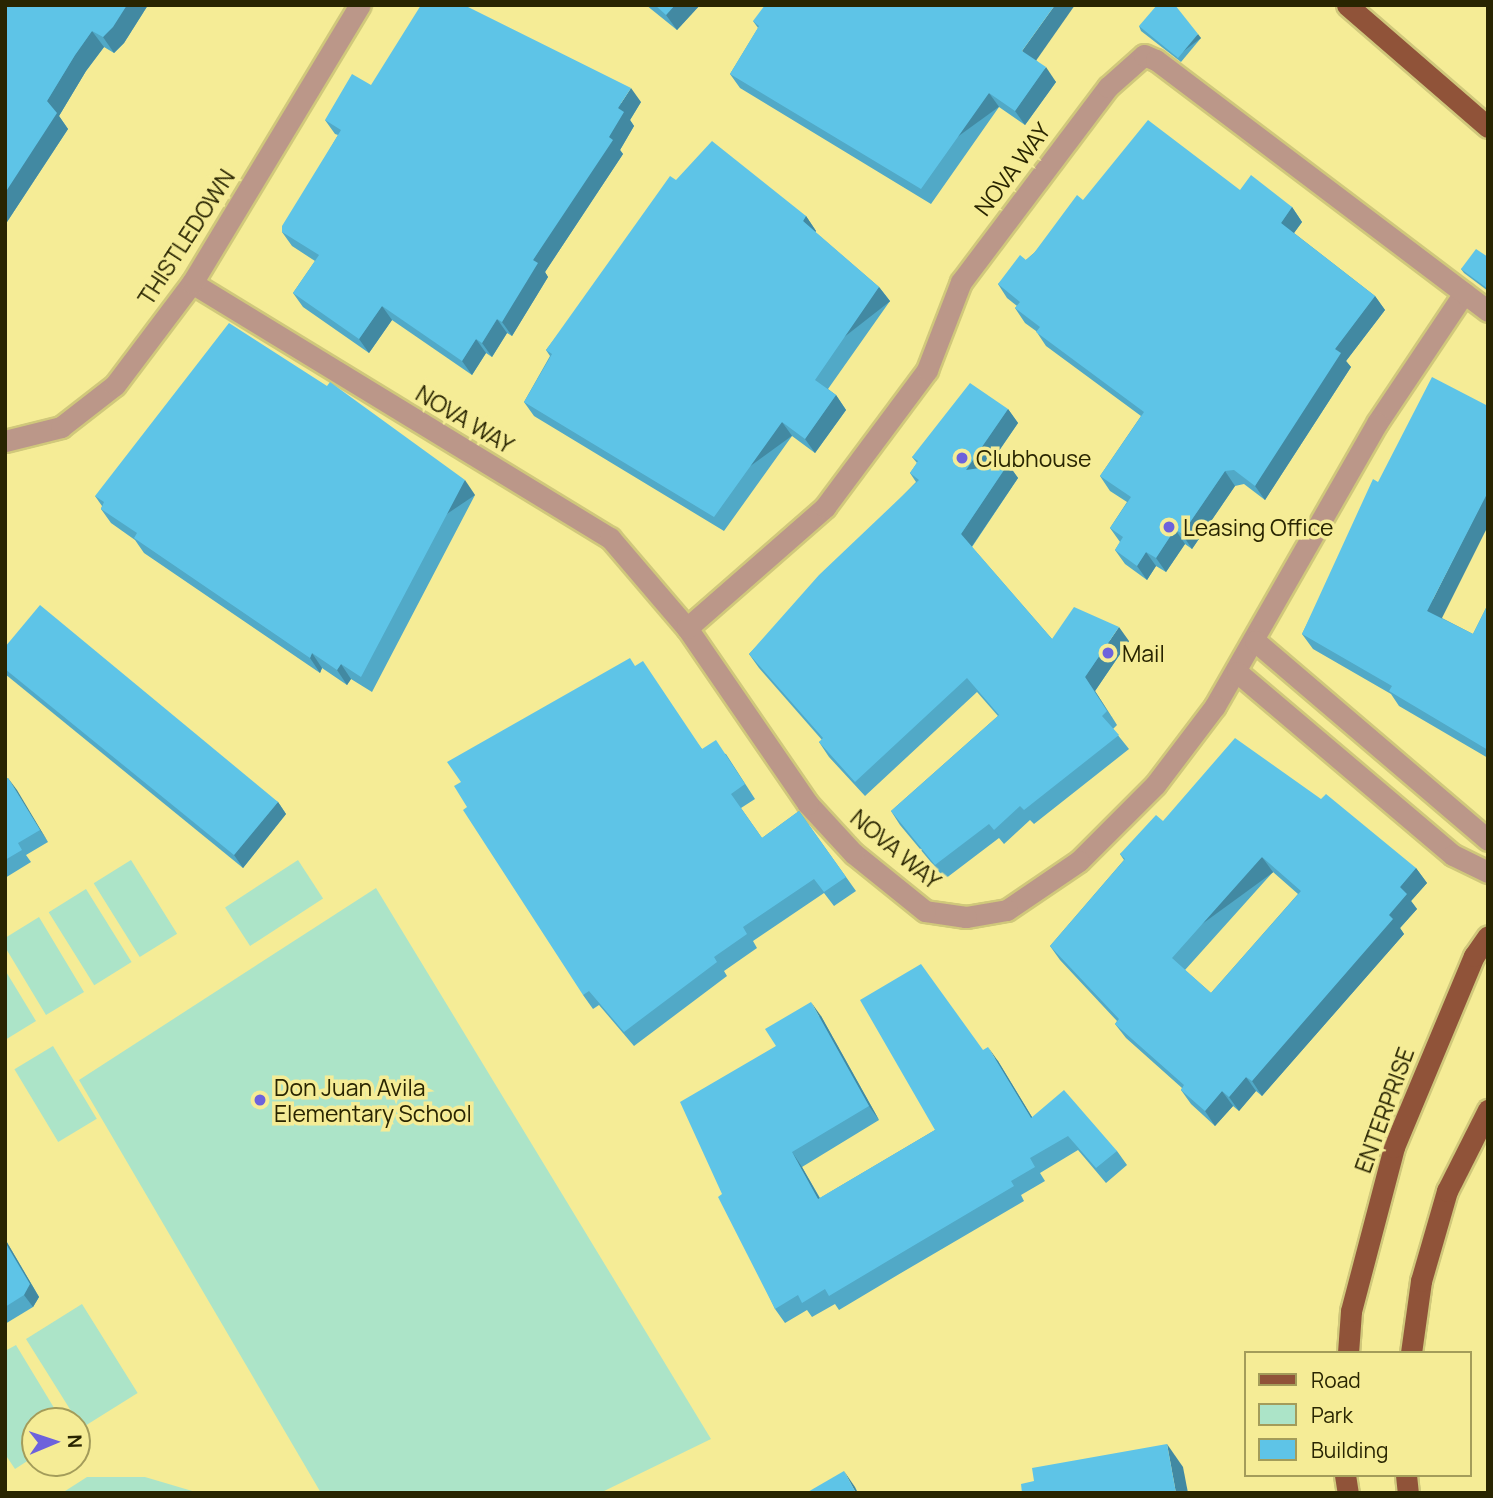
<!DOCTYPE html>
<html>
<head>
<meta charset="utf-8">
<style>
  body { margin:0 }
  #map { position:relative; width:1493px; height:1498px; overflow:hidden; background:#f5ec96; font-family:Manrope,sans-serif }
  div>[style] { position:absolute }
  .green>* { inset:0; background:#ace4c8; transform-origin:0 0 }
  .roads { filter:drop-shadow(2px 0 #d0c87b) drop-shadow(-2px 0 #d0c87b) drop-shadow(0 2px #d0c87b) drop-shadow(0 -2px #d0c87b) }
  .minor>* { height:21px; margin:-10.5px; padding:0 10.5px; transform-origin:10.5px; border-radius:10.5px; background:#bb9789 }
  .major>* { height:21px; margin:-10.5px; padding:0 10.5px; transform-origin:10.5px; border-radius:10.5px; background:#905339 }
  .wall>* { inset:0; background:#51a9c7 }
  .shaded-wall>* { inset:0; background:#4289a2; transform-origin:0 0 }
  .building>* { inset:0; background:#5ec4e7 }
  .dots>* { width:19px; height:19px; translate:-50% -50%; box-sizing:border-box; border:4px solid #f5ec96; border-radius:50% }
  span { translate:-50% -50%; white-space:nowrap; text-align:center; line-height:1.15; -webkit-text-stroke:7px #f5ec96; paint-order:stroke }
  .street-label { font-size:23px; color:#292501 }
  .poi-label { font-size:23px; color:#292501 }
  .left { translate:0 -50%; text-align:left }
  .frame { position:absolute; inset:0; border:7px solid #292501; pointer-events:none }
  .legend { position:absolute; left:1244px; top:1351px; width:228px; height:126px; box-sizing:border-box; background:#f5ec96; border:2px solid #a39c5a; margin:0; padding:9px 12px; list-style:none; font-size:21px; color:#292501 }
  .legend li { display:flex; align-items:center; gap:14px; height:35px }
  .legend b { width:35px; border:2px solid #a39c5a }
  .north { position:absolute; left:21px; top:1407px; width:70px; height:70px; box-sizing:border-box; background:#f5ec96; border:2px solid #a39c5a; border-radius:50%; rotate:88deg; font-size:19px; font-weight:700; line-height:28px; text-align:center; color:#292501 }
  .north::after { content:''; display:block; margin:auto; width:24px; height:32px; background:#6d62dc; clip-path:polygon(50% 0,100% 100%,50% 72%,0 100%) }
</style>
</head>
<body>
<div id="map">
  <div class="green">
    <div style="left:131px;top:860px;width:87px;height:44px;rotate:58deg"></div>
    <div style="left:298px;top:860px;width:46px;height:87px;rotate:57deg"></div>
    <div style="clip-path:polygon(376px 888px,711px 1439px,600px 1493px,321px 1493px,79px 1080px)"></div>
    <div style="left:86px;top:889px;width:86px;height:44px;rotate:58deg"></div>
    <div style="clip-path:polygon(39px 917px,84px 992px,46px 1015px,5px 947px,5px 938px)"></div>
    <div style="clip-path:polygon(5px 970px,36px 1021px,5px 1040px)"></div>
    <div style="left:53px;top:1046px;width:85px;height:45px;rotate:59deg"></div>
    <div style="left:82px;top:1304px;width:105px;height:66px;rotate:58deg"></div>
    <div style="clip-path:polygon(16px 1345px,62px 1421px,35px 1421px,35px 1456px,15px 1469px,5px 1454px,5px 1351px)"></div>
    <div style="clip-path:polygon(87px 1477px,145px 1477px,199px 1493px,62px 1493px)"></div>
  </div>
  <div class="roads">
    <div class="minor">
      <div style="left:192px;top:283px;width:490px;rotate:31.4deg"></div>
      <div style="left:610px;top:538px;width:118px;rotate:49.5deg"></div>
      <div style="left:1464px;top:293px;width:156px;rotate:123.8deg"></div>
      <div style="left:1377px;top:423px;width:326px;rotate:119.8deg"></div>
      <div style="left:1215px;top:706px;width:99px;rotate:127.2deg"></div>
      <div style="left:1155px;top:785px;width:107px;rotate:135deg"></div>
      <div style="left:1079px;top:861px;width:87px;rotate:145.8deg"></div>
      <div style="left:1007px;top:910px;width:42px;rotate:170.3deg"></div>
      <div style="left:966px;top:917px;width:41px;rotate:-171.7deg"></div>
      <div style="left:925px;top:911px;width:92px;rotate:-141.1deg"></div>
      <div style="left:853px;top:853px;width:67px;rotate:-132.6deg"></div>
      <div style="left:808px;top:804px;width:214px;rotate:-124.5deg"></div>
      <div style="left:687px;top:628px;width:184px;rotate:-41.2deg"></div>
      <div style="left:825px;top:507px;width:171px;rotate:-53.3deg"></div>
      <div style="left:927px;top:370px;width:94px;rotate:-68.9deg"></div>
      <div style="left:961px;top:282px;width:244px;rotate:-53deg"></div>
      <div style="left:1108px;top:87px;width:48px;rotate:-41.6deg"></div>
      <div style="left:1144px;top:55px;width:13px;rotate:23deg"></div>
      <div style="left:1156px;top:60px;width:416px;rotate:37.1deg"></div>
      <div style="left:5px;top:441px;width:58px;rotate:-14deg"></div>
      <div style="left:61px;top:427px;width:68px;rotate:-37.9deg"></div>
      <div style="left:115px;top:385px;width:128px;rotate:-53deg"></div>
      <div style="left:192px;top:283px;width:325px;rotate:-58.9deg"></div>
      <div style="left:1255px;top:641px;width:306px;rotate:40.5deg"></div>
      <div style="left:1237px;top:672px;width:283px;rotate:40.3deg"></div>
      <div style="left:1453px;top:855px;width:39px;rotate:26deg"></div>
    </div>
    <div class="major">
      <div style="left:1347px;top:5px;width:186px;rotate:40.9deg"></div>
      <div style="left:1348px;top:1353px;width:42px;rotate:-85.9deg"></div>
      <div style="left:1351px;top:1311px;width:170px;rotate:-75.3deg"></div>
      <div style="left:1394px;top:1147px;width:207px;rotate:-67.3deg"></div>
      <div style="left:1474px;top:956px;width:24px;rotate:-55deg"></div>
      <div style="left:1411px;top:1353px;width:73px;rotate:-82.1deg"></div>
      <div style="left:1421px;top:1281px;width:94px;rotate:-73.9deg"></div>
      <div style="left:1447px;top:1191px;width:91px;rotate:-63.2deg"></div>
      <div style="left:1345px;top:1475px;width:18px;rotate:81deg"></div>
      <div style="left:1406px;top:1475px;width:18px;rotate:84deg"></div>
    </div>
  </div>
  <div class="wall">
    <div style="clip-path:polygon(5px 5px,148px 5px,124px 43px,114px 53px,104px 47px,86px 71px,59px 116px,68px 129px,5px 225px)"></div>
    <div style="clip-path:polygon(646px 5px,700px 5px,677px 30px)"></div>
    <div style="clip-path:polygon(753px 21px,1036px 60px,1056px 82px,1025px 125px,999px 107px,931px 204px,740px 88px,730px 74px,758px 28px)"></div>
    <div style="clip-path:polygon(1139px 26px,1201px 38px,1181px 62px,1141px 31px)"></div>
    <div style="clip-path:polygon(641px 102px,630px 120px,634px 126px,620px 150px,623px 154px,545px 272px,548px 277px,512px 336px,507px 333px,492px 357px,486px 353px,472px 375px,392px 320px,369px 353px,303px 307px,293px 293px,315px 261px,292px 246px,282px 232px,338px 135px,335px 134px,325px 120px)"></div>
    <div style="clip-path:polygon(676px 180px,806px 216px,816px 231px,815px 232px,879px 287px,890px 301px,828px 389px,836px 395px,846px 410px,815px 453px,792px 436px,724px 531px,534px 416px,524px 402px,550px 356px,546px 350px)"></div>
    <div style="clip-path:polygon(1240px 190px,1292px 207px,1302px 222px,1294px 233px,1375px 296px,1385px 310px,1346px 361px,1351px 367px,1265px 500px,1244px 484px,1235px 486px,1192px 549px,1185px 544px,1166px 572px,1156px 566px,1147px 580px,1125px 564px,1115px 550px,1120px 542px,1110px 528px,1127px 502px,1110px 491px,1100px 476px,1141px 416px,1046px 346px,1036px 331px,1025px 323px,1015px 308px,1017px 306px,1007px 298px,998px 284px,1034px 253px,1083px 200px)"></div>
    <div style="clip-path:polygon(1488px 257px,1488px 291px,1464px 273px,1461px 269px)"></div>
    <div style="clip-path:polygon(1008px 409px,1018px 423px,988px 467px,1008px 464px,1018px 478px,972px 547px,1052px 639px,1129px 641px,1095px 691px,1117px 725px,1113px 729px,1129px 749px,1034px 824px,1030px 820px,1004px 844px,999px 838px,945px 879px,900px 825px,891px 811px,998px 716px,977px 692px,865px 796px,829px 757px,819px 742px,822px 740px,759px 668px,749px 654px,916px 482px,910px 473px,917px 463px,912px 457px)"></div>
    <div style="clip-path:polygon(1378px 482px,1442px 618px,1473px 634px,1488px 604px,1488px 758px,1399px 706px,1391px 694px,1313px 649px,1302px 634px)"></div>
    <div style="clip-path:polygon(475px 495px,372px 692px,351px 679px,347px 685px,322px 668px,320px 673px,144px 553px,135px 540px,111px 523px,101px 509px,102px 506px,95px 496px)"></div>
    <div style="clip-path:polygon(5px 647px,278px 802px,286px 814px,243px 868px,5px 674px)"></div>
    <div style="clip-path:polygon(635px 666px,702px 749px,726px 754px,755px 799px,741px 808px,762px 838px,799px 811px,856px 891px,834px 906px,824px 893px,753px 941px,757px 948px,724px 971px,727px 976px,634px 1046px,599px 1005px,593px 1009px,583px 995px)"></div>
    <div style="clip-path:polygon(8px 778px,48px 842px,26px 855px,31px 862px,5px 878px,5px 780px)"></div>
    <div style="clip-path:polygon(evenodd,1163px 821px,1416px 868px,1427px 883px,1411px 901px,1417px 909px,1400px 928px,1404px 934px,1262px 1096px,1256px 1091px,1239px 1111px,1233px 1106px,1215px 1126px,1191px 1104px,1181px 1090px,1182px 1088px,1126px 1038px,1115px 1024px,1117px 1021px,1060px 960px,1050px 946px,1124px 860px,1120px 854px,1163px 821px,1273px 872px,1298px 894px,1211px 993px,1185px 970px,1273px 872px)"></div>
    <div style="clip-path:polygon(821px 1016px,879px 1120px,802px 1167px,820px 1198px,935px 1130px,983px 1050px,998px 1061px,1032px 1117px,1117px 1151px,1127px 1165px,1106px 1183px,1078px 1150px,1040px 1173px,1045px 1181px,1021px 1195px,1024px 1201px,901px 1273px,839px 1310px,835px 1304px,812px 1317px,807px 1310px,785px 1323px,775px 1309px,722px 1194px,776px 1046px)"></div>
    <div style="clip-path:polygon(5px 1239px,39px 1297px,33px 1307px,5px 1324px)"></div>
  </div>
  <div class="shaded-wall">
    <div style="clip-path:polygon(127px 5px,148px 5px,124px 43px,114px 53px,103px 37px)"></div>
    <div style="clip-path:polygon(675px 5px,700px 5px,677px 30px,666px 15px)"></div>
    <div style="clip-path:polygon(1055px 5px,1075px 5px,1033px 65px,1022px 51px)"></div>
    <div style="clip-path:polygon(92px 31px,104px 47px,86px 71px,59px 116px,68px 129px,5px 225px,5px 193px,47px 101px,75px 55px)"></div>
    <div style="left:1198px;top:34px;width:5px;height:31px;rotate:53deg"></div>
    <div style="clip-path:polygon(1046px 67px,1056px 82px,1025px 125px,1015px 111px)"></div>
    <div style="clip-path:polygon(631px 88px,641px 102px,630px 120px,634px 126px,620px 150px,623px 154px,545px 272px,548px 277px,512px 336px,502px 322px,533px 260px,609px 137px,618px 108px)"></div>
    <div style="left:989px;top:93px;width:17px;height:118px;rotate:54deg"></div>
    <div style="clip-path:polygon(1292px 207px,1302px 222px,1291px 237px,1281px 223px)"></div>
    <div style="clip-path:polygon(806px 216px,816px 231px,813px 235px,803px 221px)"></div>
    <div style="left:879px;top:287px;width:18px;height:113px;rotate:52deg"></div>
    <div style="clip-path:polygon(1375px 296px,1385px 310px,1346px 361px,1351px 367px,1265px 500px,1255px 486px,1335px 349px)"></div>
    <div style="clip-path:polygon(382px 306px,392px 320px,369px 353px,359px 339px)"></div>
    <div style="clip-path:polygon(497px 319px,507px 333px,492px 357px,482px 343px)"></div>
    <div style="clip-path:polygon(476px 339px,486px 353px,472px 375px,462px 361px)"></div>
    <div style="clip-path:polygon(836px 395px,846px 410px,815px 453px,805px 439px)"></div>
    <div style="clip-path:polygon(1008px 409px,1018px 423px,976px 484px,966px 470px)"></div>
    <div style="left:782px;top:422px;width:17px;height:117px;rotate:54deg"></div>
    <div style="clip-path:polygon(1008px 464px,1018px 478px,970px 549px,961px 534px)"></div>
    <div style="clip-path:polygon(1225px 471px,1235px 486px,1192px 549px,1182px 534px)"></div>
    <div style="left:465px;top:480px;width:18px;height:223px;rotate:56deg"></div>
    <div style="clip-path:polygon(1487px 492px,1488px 526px,1438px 626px,1427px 611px)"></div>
    <div style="clip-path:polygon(1175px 529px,1185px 544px,1166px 572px,1156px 558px)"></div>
    <div style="clip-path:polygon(1146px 552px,1156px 566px,1147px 580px,1137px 566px)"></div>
    <div style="clip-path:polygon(1119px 627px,1129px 641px,1095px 691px,1117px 725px,1085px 677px)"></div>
    <div style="clip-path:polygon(312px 653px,322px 668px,320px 673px,310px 658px)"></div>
    <div style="clip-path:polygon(341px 664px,351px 679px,347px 685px,337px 670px)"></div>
    <div style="clip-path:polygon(8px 778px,17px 790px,48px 842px,40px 830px)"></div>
    <div style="clip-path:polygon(278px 802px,286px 814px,243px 868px,234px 855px)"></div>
    <div style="left:1262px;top:857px;width:19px;height:135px;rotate:54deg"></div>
    <div style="clip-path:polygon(1416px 868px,1427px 883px,1411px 901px,1417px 909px,1400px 928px,1404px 934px,1262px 1096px,1252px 1081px,1389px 915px,1400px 887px)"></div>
    <div style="clip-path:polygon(811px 1002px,821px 1016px,879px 1120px,869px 1106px)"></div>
    <div style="clip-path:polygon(988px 1047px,998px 1061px,1041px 1132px,1031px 1118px)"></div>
    <div style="clip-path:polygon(1246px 1077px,1256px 1091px,1239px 1111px,1229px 1097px)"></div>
    <div style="clip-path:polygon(1222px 1091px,1233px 1106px,1215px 1126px,1205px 1111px)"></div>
    <div style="clip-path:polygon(792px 1152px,802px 1167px,828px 1213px,818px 1199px)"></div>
    <div style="clip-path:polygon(5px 1239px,39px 1297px,33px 1307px,24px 1295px)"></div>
    <div style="clip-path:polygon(1167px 1444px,1183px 1467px,1188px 1493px,1176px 1493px)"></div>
    <div style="clip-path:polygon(844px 1471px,855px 1487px,858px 1493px,856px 1493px)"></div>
  </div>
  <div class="building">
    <div style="clip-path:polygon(5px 5px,127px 5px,113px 27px,103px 37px,92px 31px,75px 55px,47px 101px,57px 113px,5px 193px)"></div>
    <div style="clip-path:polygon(421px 5px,464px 5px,631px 88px,618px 108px,624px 112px,609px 137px,613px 140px,533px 260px,538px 263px,502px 322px,497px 319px,482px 343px,476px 339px,462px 361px,382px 306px,359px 339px,293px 293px,319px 255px,282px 232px,282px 226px,341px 130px,325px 120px,352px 74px,371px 85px)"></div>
    <div style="clip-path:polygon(655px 5px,675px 5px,666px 15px)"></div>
    <div style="clip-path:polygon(765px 5px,1055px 5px,1022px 51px,1046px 67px,1015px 111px,989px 93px,921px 189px,730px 74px,759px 26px,753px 21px)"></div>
    <div style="clip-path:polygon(1157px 5px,1175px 5px,1198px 34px,1178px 58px,1139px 26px)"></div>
    <div style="clip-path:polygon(1148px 120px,1240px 190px,1251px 175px,1292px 207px,1281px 223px,1375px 296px,1335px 349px,1341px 353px,1255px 486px,1234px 470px,1225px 471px,1182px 534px,1175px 529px,1156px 558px,1146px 552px,1137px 566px,1115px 550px,1123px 537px,1110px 528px,1131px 497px,1100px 476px,1144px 412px,1036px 332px,1040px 327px,1015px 308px,1020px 302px,998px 284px,1020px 255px,1026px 260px,1034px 253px,1077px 195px,1083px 200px)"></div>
    <div style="clip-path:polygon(712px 141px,806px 216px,803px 221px,879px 287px,815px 380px,836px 395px,805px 439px,782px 422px,714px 517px,524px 402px,552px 354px,546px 350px,670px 176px,676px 180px)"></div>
    <div style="clip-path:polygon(1476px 249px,1488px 257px,1488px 289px,1461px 269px)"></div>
    <div style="clip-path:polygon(229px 323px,327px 386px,330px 382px,465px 480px,361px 677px,341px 664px,337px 670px,312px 653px,310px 658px,134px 538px,137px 533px,101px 509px,104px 502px,95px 496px)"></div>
    <div style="clip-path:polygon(1432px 377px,1488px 406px,1488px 492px,1427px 611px,1473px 634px,1488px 604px,1488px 750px,1389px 691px,1392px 686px,1302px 634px,1373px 479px,1378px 482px)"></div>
    <div style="clip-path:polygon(970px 383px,1008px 409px,966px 470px,1008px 464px,961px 534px,1052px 639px,1074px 607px,1119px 627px,1085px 677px,1107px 711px,1102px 716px,1119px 735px,1024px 810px,1020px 806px,994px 830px,989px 824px,935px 865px,891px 811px,999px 715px,967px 678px,855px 782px,819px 742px,823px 738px,749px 654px,819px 575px,919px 480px,910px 473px,918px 461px,912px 457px)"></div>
    <div style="clip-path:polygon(40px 605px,278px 802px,234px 855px,5px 669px,5px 647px)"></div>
    <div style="clip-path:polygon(630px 658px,635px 666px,643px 661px,702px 749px,716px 740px,745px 784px,731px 794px,762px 838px,799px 811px,846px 877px,824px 892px,814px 879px,743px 927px,747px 934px,714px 957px,717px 962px,624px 1032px,589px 991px,583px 995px,463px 810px,467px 807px,454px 786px,461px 782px,447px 762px)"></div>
    <div style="clip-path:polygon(evenodd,1235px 738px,1321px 799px,1326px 794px,1416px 868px,1400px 887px,1407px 894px,1389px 915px,1393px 919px,1252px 1081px,1246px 1077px,1229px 1097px,1222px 1091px,1205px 1111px,1181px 1090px,1184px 1085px,1115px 1024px,1119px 1019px,1050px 946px,1125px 859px,1120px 854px,1156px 815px,1163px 821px,1235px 738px,1262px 857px,1301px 891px,1211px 993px,1172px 958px,1262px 857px)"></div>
    <div style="clip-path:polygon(8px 778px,40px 830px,18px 843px,22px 850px,5px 860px,5px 780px)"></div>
    <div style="clip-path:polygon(921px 964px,983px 1050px,988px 1047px,1031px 1118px,1064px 1090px,1117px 1151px,1096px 1168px,1068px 1136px,1030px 1158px,1035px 1167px,1011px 1181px,1014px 1186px,891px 1259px,829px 1296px,825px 1289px,802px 1303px,798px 1295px,775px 1309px,718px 1197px,722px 1194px,680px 1102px,776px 1046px,765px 1029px,811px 1002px,869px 1106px,792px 1152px,818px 1199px,935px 1130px,860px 1000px)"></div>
    <div style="clip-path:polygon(5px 1242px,30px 1284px,24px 1295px,5px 1307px)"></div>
    <div style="clip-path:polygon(1167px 1444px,1176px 1493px,1022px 1493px,1021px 1484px,1034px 1481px,1032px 1468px)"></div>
    <div style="clip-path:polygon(844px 1471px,856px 1493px,806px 1493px)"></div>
  </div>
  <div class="dots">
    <div style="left:962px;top:458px;background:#6d62dc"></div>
    <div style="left:1169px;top:527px;background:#6d62dc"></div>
    <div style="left:1108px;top:653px;background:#6d62dc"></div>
    <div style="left:260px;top:1100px;background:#6d62dc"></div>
  </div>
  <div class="street-label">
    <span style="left:1012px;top:169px;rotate:-53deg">NOVA WAY</span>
    <span style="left:186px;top:237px;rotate:-57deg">THISTLEDOWN</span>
    <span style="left:465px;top:419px;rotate:31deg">NOVA WAY</span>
    <span style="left:896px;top:849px;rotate:40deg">NOVA WAY</span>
    <span style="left:1384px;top:1110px;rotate:-70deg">ENTERPRISE</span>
  </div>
  <div class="poi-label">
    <span class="left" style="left:976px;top:458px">Clubhouse</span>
    <span class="left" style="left:1183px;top:527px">Leasing Office</span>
    <span class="left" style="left:1122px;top:653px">Mail</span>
    <span class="left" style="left:274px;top:1100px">Don Juan Avila<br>Elementary School</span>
  </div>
  <div class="frame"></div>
  <ul class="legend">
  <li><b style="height:9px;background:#905339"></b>Road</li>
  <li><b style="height:19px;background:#ace4c8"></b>Park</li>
  <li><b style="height:19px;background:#5ec4e7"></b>Building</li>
  </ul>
  <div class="north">N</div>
</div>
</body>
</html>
